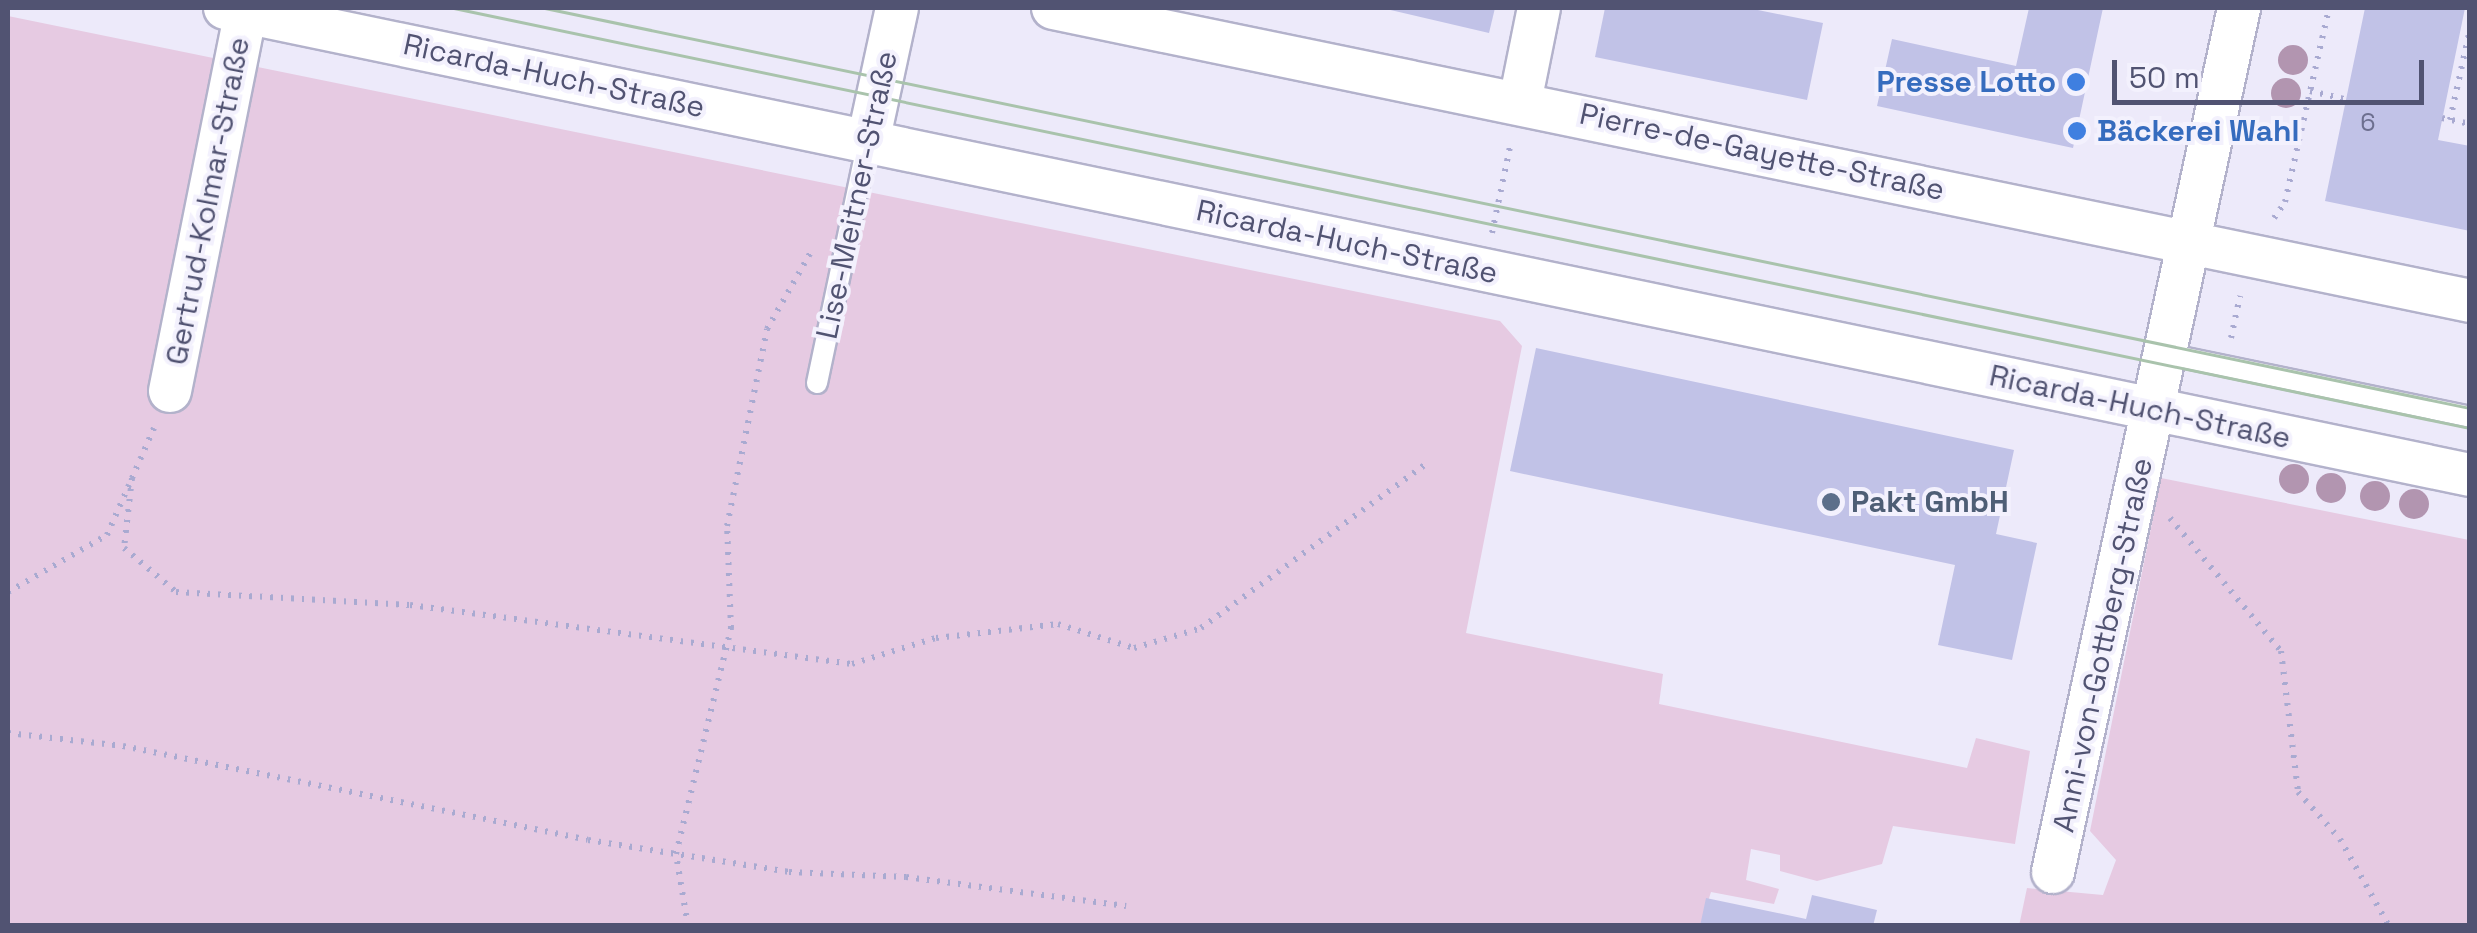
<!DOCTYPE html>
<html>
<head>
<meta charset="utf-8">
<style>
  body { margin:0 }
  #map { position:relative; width:2477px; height:933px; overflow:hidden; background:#edeafa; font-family:"Space Grotesk",sans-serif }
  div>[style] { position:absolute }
  .green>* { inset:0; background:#e6cae2 }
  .building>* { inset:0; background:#c1c2e7 }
  .path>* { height:6px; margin-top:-3px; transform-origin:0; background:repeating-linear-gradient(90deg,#a9aad1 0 2.5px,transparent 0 10.5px) }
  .roads { filter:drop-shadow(2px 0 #b3b2cb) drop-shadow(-2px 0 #b3b2cb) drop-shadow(0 2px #b3b2cb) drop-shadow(0 -2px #b3b2cb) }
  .lane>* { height:20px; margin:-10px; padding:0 10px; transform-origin:10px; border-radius:10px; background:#fff }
  .street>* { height:42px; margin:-21px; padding:0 21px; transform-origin:21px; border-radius:21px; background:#fff }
  .tram>* { height:2.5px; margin:-1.25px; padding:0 1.25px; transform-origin:1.25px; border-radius:1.25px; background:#a9c3ac }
  .trees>* { width:30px; height:30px; margin:-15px; border-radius:50%; background:#b295b0 }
  .dots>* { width:28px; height:28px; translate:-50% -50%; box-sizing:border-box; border:5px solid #f3f1fd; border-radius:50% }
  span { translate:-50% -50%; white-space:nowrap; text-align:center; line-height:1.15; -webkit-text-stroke:8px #f3f1fd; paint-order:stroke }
  .number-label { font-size:25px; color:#6d6f8f }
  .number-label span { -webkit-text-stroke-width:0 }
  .street-label { font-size:30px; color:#515372 }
  .shop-label { font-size:30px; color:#366cbe; font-weight:700 }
  .right { translate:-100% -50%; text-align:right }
  .left { translate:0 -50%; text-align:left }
  .service-label { font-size:30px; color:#4e5e75; font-weight:700 }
  .frame { position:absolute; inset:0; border:10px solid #515372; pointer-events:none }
  .scale { position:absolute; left:2112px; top:60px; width:312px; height:45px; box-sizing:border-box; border:5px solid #515372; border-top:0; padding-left:12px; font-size:30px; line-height:35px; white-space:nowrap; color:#515372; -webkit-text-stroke:8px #f3f1fd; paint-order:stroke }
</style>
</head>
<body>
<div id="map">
  <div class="green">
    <div style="clip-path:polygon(8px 16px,1500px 321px,1522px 346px,1466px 633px,1663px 674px,1659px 704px,1967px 768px,1976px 738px,2030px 751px,2015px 844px,1893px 826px,1882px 864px,1817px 881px,1780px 871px,1780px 855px,1751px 849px,1746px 880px,1779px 889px,1774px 904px,1711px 892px,1700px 926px,8px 925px)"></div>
    <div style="clip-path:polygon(2161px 478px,2469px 540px,2469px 925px,2019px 926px,2027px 888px,2103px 895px,2116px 860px,2090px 831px)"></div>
  </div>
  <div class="building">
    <div style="clip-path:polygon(1382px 8px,1495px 8px,1489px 33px)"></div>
    <div style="clip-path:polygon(1605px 8px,1748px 8px,1823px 23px,1807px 100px,1595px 57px)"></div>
    <div style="clip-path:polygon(2029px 8px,2103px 8px,2073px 148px,1877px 106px,1892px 39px,2016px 66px)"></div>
    <div style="clip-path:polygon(2365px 8px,2465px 8px,2438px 140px,2470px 146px,2470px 231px,2325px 201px)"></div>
    <div style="clip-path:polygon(1536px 348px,2014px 450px,1996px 534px,2037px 543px,2012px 660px,1938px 645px,1955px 565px,1510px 471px)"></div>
    <div style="clip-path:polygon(1812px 895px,1877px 910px,1873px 926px,1700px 926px,1706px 898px,1806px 919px)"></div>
  </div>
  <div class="path">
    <div style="left:2310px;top:91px;width:37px;rotate:13deg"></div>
    <div style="left:2442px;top:118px;width:29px;rotate:12deg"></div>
    <div style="left:2450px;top:120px;width:93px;rotate:-77.6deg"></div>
    <div style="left:2274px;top:218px;width:19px;rotate:-55deg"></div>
    <div style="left:2285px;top:202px;width:199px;rotate:-77.2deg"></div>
    <div style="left:1492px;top:233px;width:93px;rotate:-78.2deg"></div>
    <div style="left:2231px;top:338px;width:43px;rotate:-77.9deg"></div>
    <div style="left:154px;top:428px;width:55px;rotate:113.7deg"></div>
    <div style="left:132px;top:478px;width:70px;rotate:96.5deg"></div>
    <div style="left:124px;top:548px;width:68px;rotate:40.2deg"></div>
    <div style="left:176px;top:592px;width:234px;rotate:3.2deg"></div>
    <div style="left:410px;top:605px;width:446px;rotate:7.6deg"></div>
    <div style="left:852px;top:664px;width:88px;rotate:-17.2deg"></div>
    <div style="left:936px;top:638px;width:123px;rotate:-6.5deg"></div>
    <div style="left:1058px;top:624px;width:80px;rotate:17.5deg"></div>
    <div style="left:1134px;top:648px;width:70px;rotate:-16.6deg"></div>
    <div style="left:1201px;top:628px;width:280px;rotate:-36.1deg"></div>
    <div style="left:2170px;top:518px;width:173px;rotate:50.2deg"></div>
    <div style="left:2281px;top:651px;width:142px;rotate:83.1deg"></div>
    <div style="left:2298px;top:792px;width:63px;rotate:48.2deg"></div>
    <div style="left:2340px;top:839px;width:100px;rotate:60.6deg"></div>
    <div style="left:8px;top:592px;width:114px;rotate:-29.9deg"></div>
    <div style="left:107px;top:535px;width:55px;rotate:-66.3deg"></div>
    <div style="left:8px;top:733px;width:116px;rotate:6.4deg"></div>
    <div style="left:123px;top:746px;width:474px;rotate:11.4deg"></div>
    <div style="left:588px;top:840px;width:204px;rotate:9deg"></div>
    <div style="left:789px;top:872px;width:117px;rotate:2.4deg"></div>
    <div style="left:906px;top:877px;width:222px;rotate:7.5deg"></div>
    <div style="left:688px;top:926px;width:73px;rotate:-99.5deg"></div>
    <div style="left:676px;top:854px;width:233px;rotate:-76.3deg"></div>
    <div style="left:731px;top:628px;width:102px;rotate:-92.2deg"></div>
    <div style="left:727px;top:526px;width:201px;rotate:-78.5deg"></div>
    <div style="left:767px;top:329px;width:91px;rotate:-60.3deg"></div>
  </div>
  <div class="roads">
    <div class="lane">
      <div style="left:2167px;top:354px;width:309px;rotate:11.7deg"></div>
      <div style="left:817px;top:383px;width:246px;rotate:-78.1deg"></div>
    </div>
    <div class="street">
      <div style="left:225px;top:8px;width:2293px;rotate:11.75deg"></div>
      <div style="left:1053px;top:8px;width:1447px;rotate:11.68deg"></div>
      <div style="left:1520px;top:102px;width:96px;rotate:-78.6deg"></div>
      <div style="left:868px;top:142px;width:137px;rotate:-77.8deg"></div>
      <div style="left:170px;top:391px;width:387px;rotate:-78.7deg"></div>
      <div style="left:2053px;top:872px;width:884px;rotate:-77.85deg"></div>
    </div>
  </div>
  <div class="tram">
    <div style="left:454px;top:8px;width:2059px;rotate:11.77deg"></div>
    <div style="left:545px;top:8px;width:1966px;rotate:11.74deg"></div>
  </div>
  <div class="trees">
    <div style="left:2293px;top:60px"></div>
    <div style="left:2286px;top:93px"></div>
    <div style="left:2294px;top:479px"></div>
    <div style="left:2331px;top:488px"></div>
    <div style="left:2375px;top:496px"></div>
    <div style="left:2414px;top:504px"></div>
  </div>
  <div class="dots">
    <div style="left:2076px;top:82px;background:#3f7fe0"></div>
    <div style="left:2077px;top:131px;background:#3f7fe0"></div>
    <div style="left:1831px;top:502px;background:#5c6f8a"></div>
  </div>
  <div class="number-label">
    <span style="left:2368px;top:122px">6</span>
  </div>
  <div class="street-label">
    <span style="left:554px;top:76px;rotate:12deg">Ricarda-Huch-Straße</span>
    <span style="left:1762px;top:152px;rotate:12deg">Pierre-de-Gayette-Straße</span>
    <span style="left:857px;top:195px;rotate:-78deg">Lise-Meitner-Straße</span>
    <span style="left:208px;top:201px;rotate:-79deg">Gertrud-Kolmar-Straße</span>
    <span style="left:1347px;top:242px;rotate:12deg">Ricarda-Huch-Straße</span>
    <span style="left:2140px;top:407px;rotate:12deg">Ricarda-Huch-Straße</span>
    <span style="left:2103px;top:645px;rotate:-78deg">Anni-von-Gottberg-Straße</span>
  </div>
  <div class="shop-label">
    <span class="right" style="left:2056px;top:82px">Presse Lotto</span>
    <span class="left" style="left:2097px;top:131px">Bäckerei Wahl</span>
  </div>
  <div class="service-label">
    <span class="left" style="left:1851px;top:502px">Pakt GmbH</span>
  </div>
  <div class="frame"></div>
  <div class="scale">50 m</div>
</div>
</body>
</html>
